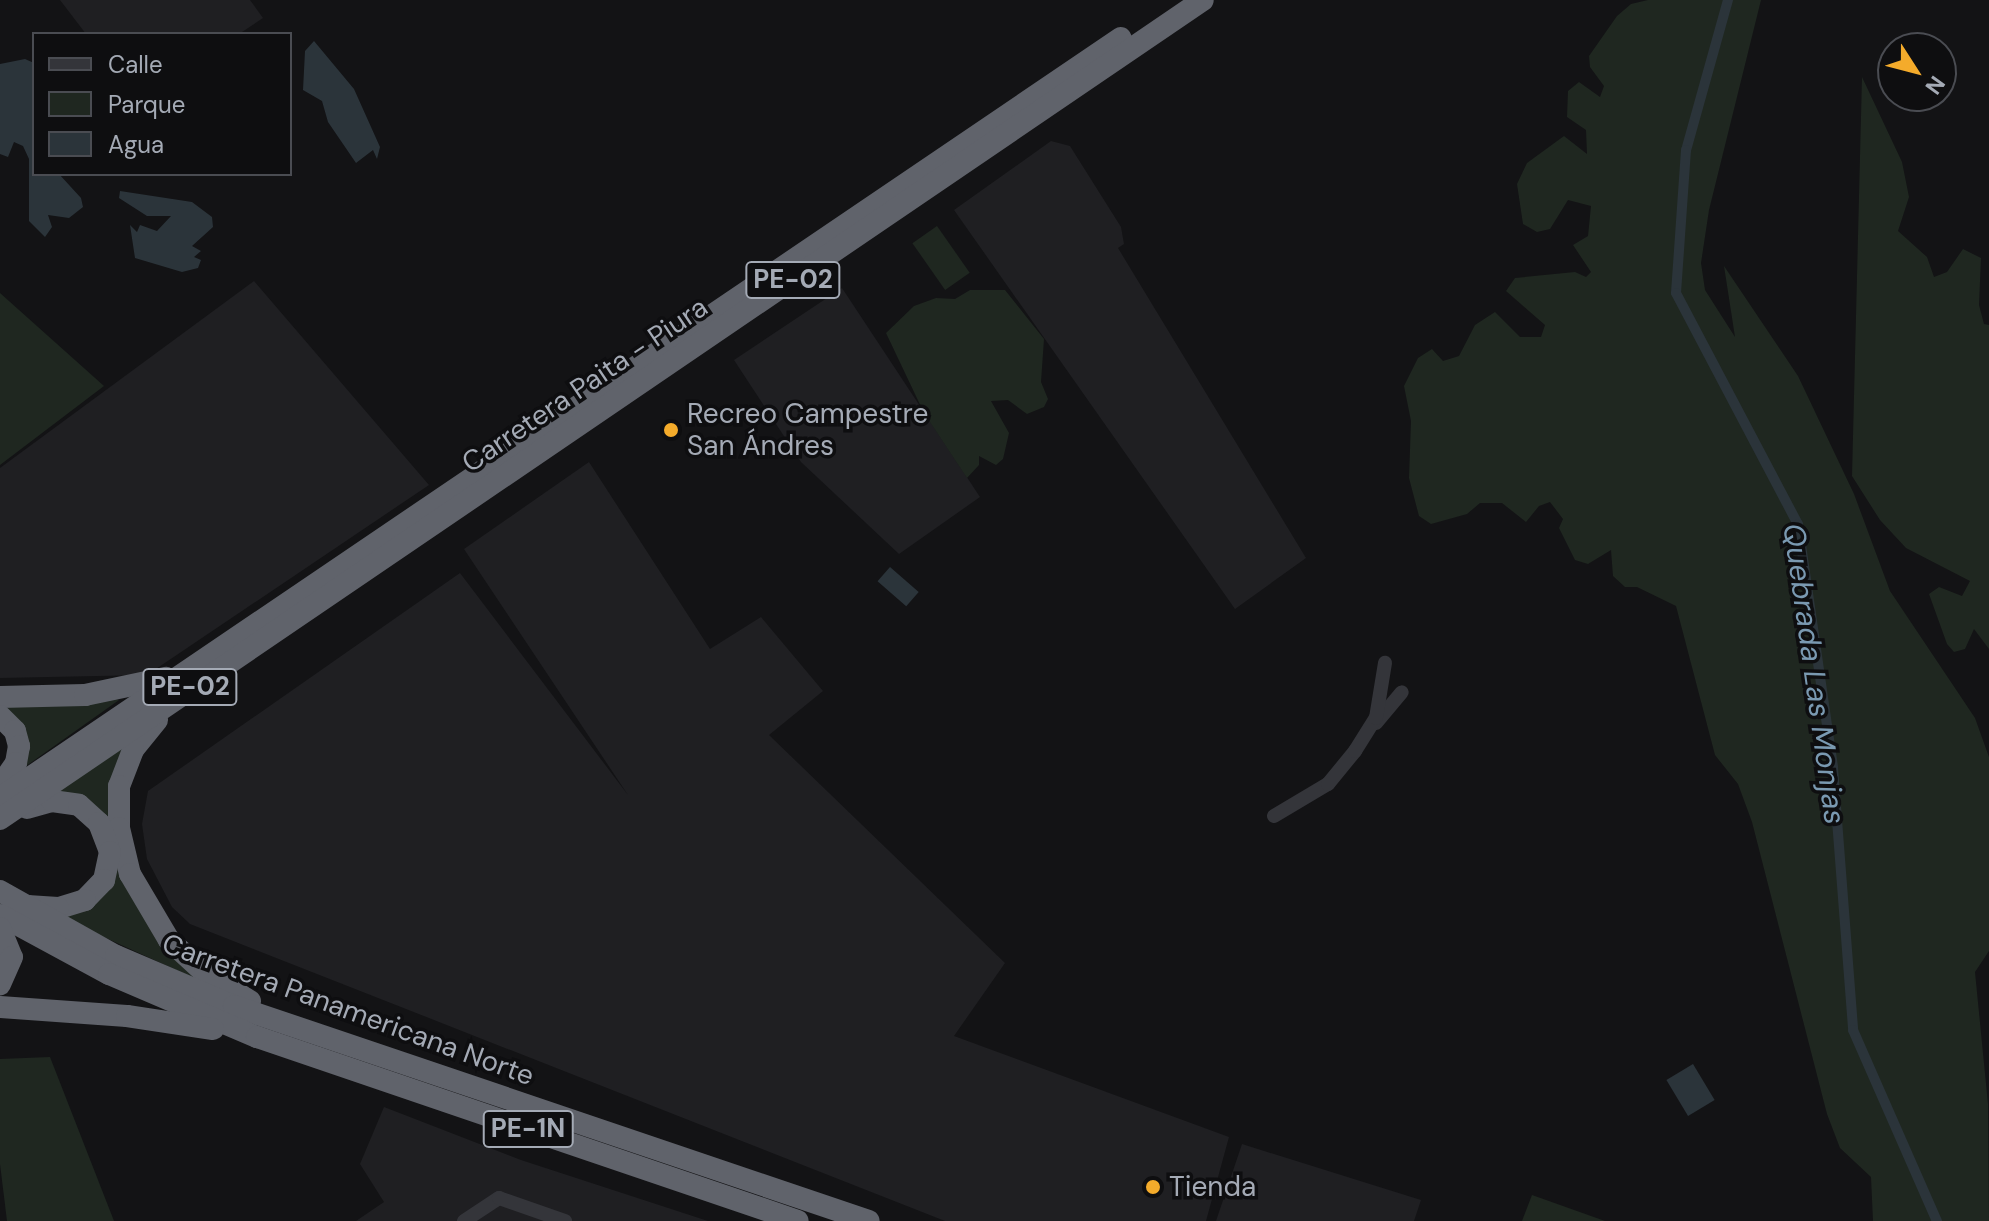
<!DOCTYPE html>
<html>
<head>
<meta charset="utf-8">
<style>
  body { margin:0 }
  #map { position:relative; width:1989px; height:1221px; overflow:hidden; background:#131315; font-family:"DM Sans",sans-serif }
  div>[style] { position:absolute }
  .built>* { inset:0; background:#1f1f22 }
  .green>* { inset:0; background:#1f2720; transform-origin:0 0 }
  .water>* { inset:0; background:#2b343a; transform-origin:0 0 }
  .canal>* { height:10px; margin:-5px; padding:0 5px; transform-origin:5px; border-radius:5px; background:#2b343a }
  .minor>* { height:14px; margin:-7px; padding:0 7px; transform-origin:7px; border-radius:7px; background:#34353a }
  .highway>* { height:22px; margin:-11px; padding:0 11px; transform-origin:11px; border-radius:11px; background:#60636b }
  .dots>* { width:22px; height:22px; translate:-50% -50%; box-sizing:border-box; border:4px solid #0e0e10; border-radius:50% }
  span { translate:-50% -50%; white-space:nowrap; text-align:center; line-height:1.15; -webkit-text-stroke:7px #0e0e10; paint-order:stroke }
  .shield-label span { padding:2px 6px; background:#0e0e10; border:2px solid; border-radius:6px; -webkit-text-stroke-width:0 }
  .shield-label { font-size:26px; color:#a4aab5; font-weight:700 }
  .street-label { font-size:28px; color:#a4aab5 }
  .poi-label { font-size:28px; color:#a4aab5 }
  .left { translate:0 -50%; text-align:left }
  .water-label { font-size:30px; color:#7a99b1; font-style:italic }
  .legend { position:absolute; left:32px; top:32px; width:260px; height:144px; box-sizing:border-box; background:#0e0e10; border:2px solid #4a4c52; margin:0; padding:10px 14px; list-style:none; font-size:24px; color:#a4aab5 }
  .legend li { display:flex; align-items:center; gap:16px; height:40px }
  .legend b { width:40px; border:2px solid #4a4c52 }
  .north { position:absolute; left:1877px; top:32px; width:80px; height:80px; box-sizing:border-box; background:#0e0e10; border:2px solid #4a4c52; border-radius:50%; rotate:126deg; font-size:22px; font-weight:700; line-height:32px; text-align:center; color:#a4aab5 }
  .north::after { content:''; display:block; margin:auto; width:28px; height:36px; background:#f4ab2b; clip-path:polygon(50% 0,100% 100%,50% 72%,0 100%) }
</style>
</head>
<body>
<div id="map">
  <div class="built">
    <div style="clip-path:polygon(60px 0,250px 0,263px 18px,239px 34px,86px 34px)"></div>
    <div style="clip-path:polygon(1051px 141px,1070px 146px,1121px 227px,1124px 244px,1118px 248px,1306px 558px,1235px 609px,954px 210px)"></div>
    <div style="clip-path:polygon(254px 281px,429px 485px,147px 675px,0 678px,0 468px)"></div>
    <div style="clip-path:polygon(842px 288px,980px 497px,899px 554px,801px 462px,734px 360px)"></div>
    <div style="clip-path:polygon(589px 462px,710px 649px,761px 617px,823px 691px,769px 735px,1005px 963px,954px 1036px,1229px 1137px,1206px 1221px,945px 1221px,190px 924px,172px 907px,147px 859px,142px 824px,148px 791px,460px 573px,628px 795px,464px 549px)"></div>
    <div style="clip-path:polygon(384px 1107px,521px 1160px,708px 1221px,356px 1221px,384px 1202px,360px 1164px)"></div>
    <div style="clip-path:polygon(1242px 1144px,1421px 1200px,1414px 1221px,1216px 1221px)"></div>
  </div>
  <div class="green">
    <div style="clip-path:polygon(1648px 0,1761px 0,1709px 210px,1701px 263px,1705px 290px,1735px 337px,1724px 266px,1798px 376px,1854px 494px,1890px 591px,1975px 718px,1989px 757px,1989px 951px,1975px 972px,1988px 1104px,1989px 1221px,1873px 1221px,1871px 1177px,1840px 1148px,1827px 1114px,1752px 822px,1738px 784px,1715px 755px,1676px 606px,1637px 587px,1625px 587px,1613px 576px,1611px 550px,1588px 564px,1575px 560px,1559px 528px,1563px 519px,1550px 502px,1539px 506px,1526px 522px,1502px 503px,1480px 503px,1467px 514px,1431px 524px,1419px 516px,1409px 478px,1411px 421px,1404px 386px,1418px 358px,1432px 349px,1443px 361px,1459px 356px,1475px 325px,1495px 312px,1520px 337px,1541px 337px,1545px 325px,1506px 291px,1515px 278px,1575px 272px,1586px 277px,1591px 272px,1573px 245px,1588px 236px,1591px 206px,1568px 200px,1550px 229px,1537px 232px,1523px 224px,1517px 184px,1527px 163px,1564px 136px,1587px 154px,1586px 130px,1567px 117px,1568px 91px,1579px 82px,1600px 97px,1604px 86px,1590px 67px,1589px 56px,1617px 16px,1631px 4px)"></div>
    <div style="clip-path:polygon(1862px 77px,1902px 162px,1909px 197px,1898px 231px,1927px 257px,1934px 277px,1947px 272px,1963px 249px,1981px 258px,1979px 305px,1984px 324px,1989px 325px,1989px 649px,1974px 629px,1965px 649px,1954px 652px,1947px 644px,1929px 594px,1939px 587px,1962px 596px,1970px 581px,1906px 548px,1880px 520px,1852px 476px)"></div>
    <div style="left:937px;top:226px;width:57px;height:30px;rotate:55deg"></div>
    <div style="clip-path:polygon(970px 290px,1005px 290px,1044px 339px,1041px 382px,1048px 399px,1044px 407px,1027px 414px,1008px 400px,991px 401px,1009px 433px,1003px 459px,996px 465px,979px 456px,979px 465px,967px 478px,924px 413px,886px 333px,914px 306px,936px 298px,955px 299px)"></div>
    <div style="clip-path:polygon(0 293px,104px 386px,0 465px)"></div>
    <div style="clip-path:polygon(116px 699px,119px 700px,22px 769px,0 702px)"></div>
    <div style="clip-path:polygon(134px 738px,112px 819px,48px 796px)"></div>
    <div style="clip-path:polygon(118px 853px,218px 989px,51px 913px,68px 912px)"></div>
    <div style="clip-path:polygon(50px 1057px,114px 1221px,7px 1221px,0 1164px,0 1059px)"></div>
    <div style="clip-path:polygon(1532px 1195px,1605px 1221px,1522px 1221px)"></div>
  </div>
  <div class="water">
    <div style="clip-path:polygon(314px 41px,354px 89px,380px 147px,377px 159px,373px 150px,356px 163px,328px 122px,322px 101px,303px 90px,305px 51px)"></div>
    <div style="clip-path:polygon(25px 59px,34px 63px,34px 174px,59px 174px,81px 198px,83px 207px,69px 218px,48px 215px,52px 227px,45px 237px,29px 221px,29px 159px,23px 146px,14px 142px,8px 157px,0 154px,0 64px)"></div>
    <div style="clip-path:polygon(120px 191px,192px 202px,212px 217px,213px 227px,192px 246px,201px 251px,194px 257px,201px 260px,198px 268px,182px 272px,135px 258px,130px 225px,137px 232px,140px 225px,157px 231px,171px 216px,147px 216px,119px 198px)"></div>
    <div style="left:890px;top:567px;width:38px;height:19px;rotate:41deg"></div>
    <div style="left:1693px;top:1064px;width:42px;height:31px;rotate:59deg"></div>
  </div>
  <div class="canal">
    <div style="left:1728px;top:0;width:156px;rotate:105.6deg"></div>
    <div style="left:1686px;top:150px;width:143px;rotate:94deg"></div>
    <div style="left:1676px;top:293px;width:261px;rotate:62.2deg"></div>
    <div style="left:1798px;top:524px;width:246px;rotate:81.8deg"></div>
    <div style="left:1833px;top:768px;width:263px;rotate:85.6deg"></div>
    <div style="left:1853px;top:1030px;width:209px;rotate:66.3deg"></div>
  </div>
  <div class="minor">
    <div style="left:1376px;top:723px;width:40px;rotate:-50deg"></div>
    <div style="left:1274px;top:816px;width:63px;rotate:-30.7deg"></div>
    <div style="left:1328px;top:784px;width:43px;rotate:-50.7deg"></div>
    <div style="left:1355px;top:751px;width:39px;rotate:-58deg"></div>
    <div style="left:1376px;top:718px;width:56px;rotate:-80.7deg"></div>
    <div style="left:464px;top:1221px;width:42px;rotate:-33.3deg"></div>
    <div style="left:499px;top:1198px;width:70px;rotate:19.2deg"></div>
  </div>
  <div class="highway">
    <div style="left:0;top:697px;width:85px;rotate:-1.3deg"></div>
    <div style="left:85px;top:695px;width:83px;rotate:-11.9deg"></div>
    <div style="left:0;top:716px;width:21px;rotate:45deg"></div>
    <div style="left:15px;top:731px;width:16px;rotate:75deg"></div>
    <div style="left:19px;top:746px;width:17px;rotate:100deg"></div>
    <div style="left:16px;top:763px;width:28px;rotate:125deg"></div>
    <div style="left:157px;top:720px;width:38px;rotate:129deg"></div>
    <div style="left:133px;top:750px;width:39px;rotate:111deg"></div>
    <div style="left:119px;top:786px;width:42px;rotate:90deg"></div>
    <div style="left:119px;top:828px;width:47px;rotate:76.6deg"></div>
    <div style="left:130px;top:874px;width:77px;rotate:59.4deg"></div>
    <div style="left:169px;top:940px;width:49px;rotate:42.5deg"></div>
    <div style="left:205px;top:973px;width:53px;rotate:31.9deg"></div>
    <div style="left:0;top:798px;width:1354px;rotate:-34.14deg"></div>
    <div style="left:27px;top:808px;width:26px;rotate:-16deg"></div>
    <div style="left:52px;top:801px;width:27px;rotate:8deg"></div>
    <div style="left:79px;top:805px;width:27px;rotate:42deg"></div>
    <div style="left:99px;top:823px;width:31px;rotate:69deg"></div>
    <div style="left:110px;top:852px;width:29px;rotate:102deg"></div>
    <div style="left:104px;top:880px;width:28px;rotate:134deg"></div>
    <div style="left:85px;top:900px;width:28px;rotate:163deg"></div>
    <div style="left:58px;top:908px;width:27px;rotate:-176deg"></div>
    <div style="left:0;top:819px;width:1455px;rotate:-34.25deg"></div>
    <div style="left:0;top:891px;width:133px;rotate:29.3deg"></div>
    <div style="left:116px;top:956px;width:128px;rotate:23deg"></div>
    <div style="left:234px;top:1006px;width:670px;rotate:18.71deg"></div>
    <div style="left:0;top:915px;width:124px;rotate:28.4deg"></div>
    <div style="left:109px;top:974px;width:161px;rotate:23.1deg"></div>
    <div style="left:257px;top:1037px;width:571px;rotate:18.78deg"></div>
    <div style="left:0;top:928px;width:31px;rotate:68deg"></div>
    <div style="left:12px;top:957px;width:30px;rotate:114deg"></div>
    <div style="left:0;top:1007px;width:127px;rotate:4.1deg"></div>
    <div style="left:127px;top:1016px;width:87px;rotate:8.6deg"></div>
  </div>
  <div class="dots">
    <div style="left:671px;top:430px;background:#f4ab2b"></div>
    <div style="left:1153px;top:1187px;background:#f4ab2b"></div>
  </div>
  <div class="shield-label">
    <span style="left:793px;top:280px">PE-02</span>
    <span style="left:190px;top:687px">PE-02</span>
    <span style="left:528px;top:1129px">PE-1N</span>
  </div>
  <div class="street-label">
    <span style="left:585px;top:385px;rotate:-34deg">Carretera Paita - Piura</span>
    <span style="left:348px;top:1010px;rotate:20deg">Carretera Panamericana Norte</span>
  </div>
  <div class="poi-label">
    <span class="left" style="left:687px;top:430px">Recreo Campestre<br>San Ándres</span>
    <span class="left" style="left:1169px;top:1187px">Tienda</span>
  </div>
  <div class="water-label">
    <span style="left:1814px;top:674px;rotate:82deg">Quebrada Las Monjas</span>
  </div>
  <ul class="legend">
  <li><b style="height:10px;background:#34353a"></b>Calle</li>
  <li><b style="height:22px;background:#1f2720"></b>Parque</li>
  <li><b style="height:22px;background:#2b343a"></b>Agua</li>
  </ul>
  <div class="north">N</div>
</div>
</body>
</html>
